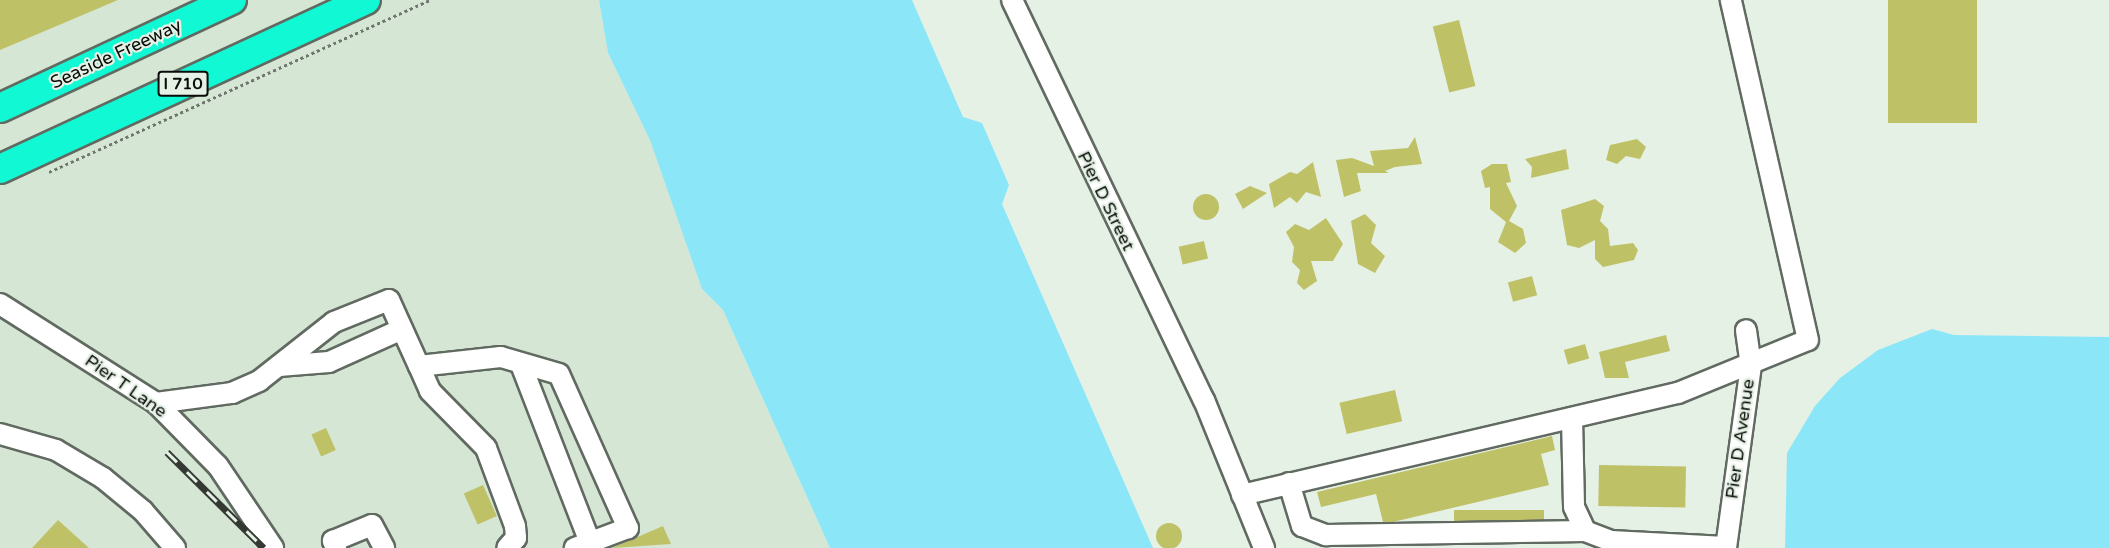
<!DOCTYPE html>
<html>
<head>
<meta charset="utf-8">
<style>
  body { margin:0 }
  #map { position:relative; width:2109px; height:548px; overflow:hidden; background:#e6f1e6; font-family:"Varela Round",sans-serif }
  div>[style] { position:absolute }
  .built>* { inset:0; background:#d6e6d5 }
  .water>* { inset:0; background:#8be7f8 }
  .building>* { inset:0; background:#bfc167; transform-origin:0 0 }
  .round { border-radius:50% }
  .path>* { height:3px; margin-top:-1.5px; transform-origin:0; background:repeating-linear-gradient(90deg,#6f766f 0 3px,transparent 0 6px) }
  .roads { filter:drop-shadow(2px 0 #616a61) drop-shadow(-2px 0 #616a61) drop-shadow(0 2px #616a61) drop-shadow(0 -2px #616a61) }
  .minor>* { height:20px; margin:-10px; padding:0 10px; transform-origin:10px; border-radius:10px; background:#fff }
  .highway>* { height:28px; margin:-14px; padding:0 14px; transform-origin:14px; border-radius:14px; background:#11f8d4 }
  .rail>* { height:7px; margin-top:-3.5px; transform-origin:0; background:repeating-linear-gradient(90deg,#e6f1e6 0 14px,#343934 0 28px); box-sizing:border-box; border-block:2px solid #343934 }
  span { translate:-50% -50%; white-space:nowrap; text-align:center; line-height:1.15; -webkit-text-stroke:4.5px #e6f1e6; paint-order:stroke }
  .shield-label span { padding:2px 4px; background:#e6f1e6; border:2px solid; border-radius:4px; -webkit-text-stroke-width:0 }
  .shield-label { font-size:16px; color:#090c09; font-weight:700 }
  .street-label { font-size:18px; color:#090c09 }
</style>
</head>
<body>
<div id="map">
  <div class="built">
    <div style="clip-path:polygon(0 0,599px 0,608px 53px,650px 139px,702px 289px,723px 310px,830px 548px,0 548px)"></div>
  </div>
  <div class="water">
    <div style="clip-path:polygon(599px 0,912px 0,963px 117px,982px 123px,1009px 185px,1002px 204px,1153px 548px,830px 548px,723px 310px,702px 289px,650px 140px,608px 53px)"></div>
    <div style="clip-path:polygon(1932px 329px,1954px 335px,2109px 337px,2109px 548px,1785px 548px,1787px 453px,1815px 406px,1840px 378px,1878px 350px)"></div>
  </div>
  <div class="building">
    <div style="clip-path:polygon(0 0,118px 0,0 50px)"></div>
    <div style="left:1888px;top:0;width:89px;height:123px"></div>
    <div style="left:1459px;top:20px;width:68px;height:27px;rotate:76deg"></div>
    <div style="clip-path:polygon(1415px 137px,1422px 164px,1395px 167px,1385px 171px,1389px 173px,1357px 173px,1361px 191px,1344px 197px,1336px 160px,1352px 158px,1374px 166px,1370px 151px,1408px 148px)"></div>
    <div style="clip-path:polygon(1637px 139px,1646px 147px,1640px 159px,1626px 156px,1617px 164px,1606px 160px,1610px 145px)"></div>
    <div style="clip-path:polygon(1566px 149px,1569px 169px,1531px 178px,1532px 167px,1525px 159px)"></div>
    <div style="clip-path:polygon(1313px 162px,1321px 197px,1306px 192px,1297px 203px,1290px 197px,1274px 208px,1269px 184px,1290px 172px,1297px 174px)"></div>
    <div style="clip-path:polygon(1492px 164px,1507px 164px,1511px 182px,1506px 183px,1517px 206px,1509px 221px,1523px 229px,1526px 243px,1515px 253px,1498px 242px,1506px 222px,1490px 209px,1490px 187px,1485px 188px,1481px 171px)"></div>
    <div style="clip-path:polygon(1250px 186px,1267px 193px,1243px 209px,1235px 194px)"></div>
    <div class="round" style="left:1193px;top:194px;width:26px;height:26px"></div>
    <div style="clip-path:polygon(1595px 199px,1604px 206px,1600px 221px,1608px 229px,1610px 246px,1633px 243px,1638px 250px,1634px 260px,1603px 267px,1595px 259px,1595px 240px,1579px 248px,1567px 245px,1561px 210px)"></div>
    <div style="clip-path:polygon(1365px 214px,1376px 225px,1371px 243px,1385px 256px,1375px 273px,1358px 264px,1351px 221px)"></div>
    <div style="clip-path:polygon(1326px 218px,1343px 244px,1333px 261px,1311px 261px,1317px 281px,1304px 290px,1297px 283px,1300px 270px,1292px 262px,1294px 247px,1286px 232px,1295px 224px,1309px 230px)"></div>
    <div style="left:1204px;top:241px;width:18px;height:26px;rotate:77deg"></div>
    <div style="left:1532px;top:276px;width:20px;height:25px;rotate:75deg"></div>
    <div style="clip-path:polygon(1666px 335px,1670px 351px,1625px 362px,1629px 378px,1605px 378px,1599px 352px)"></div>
    <div style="left:1585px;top:344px;width:15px;height:22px;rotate:74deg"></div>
    <div style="left:1395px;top:390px;width:32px;height:57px;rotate:77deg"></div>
    <div style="left:326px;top:428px;width:24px;height:16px;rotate:66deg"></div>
    <div style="clip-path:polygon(1552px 436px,1555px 450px,1541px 454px,1549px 485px,1393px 522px,1383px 522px,1376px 494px,1321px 507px,1317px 492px)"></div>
    <div style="left:1599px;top:465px;width:87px;height:41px;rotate:1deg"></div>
    <div style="left:483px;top:485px;width:34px;height:21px;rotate:66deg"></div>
    <div style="left:1454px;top:510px;width:90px;height:11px"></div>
    <div style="clip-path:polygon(58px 520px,89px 548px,32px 548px)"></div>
    <div class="round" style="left:1156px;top:523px;width:26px;height:26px"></div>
    <div style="clip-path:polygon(663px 526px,671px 544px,612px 548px)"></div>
  </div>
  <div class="path">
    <div style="left:49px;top:172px;width:418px;rotate:-24.3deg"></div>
  </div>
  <div class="roads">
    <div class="minor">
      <div style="left:1012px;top:0;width:444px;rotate:64.4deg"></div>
      <div style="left:1204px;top:400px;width:160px;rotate:67.9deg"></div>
      <div style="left:0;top:304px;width:185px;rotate:32.4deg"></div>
      <div style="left:156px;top:403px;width:88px;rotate:45.5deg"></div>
      <div style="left:218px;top:466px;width:99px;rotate:56.1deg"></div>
      <div style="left:279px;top:366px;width:50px;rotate:-4.6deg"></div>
      <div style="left:329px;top:362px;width:80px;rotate:-24.3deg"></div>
      <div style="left:419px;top:366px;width:27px;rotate:66deg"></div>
      <div style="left:430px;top:391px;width:80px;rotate:45.5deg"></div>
      <div style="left:486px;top:448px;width:83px;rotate:69.6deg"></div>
      <div style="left:515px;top:526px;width:12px;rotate:85deg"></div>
      <div style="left:516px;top:538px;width:13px;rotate:132deg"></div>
      <div style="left:522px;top:367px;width:188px;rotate:68.8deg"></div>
      <div style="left:156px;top:403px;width:77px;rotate:-7.5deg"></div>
      <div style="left:232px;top:393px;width:30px;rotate:-24deg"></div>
      <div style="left:259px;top:381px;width:95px;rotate:-38.2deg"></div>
      <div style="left:334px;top:322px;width:59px;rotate:-21.8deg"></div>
      <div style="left:389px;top:300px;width:72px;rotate:65.6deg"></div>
      <div style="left:419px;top:366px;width:82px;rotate:-6.3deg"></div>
      <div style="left:501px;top:357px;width:60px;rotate:16.3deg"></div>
      <div style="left:559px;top:374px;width:169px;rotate:65.9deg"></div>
      <div style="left:628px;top:528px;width:57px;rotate:159.3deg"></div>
      <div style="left:1572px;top:418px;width:89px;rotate:88.7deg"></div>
      <div style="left:1574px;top:507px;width:26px;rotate:65deg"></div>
      <div style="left:1585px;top:531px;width:28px;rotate:21deg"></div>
      <div style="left:1611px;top:541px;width:115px;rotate:3deg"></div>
      <div style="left:0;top:434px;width:58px;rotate:15.9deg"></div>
      <div style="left:56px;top:450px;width:55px;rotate:30.8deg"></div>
      <div style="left:103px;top:478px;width:52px;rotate:39.5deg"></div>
      <div style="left:143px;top:511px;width:49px;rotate:49.1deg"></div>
      <div style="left:1289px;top:483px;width:45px;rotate:73.2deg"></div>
      <div style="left:1302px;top:526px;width:26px;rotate:21deg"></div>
      <div style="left:1326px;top:535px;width:259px;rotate:-0.9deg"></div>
      <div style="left:1242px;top:495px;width:448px;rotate:-13.2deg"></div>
      <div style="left:1678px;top:393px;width:140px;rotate:-22.2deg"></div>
      <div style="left:1808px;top:340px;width:349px;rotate:-102.8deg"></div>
      <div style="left:336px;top:548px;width:8px;rotate:-113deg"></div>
      <div style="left:333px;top:541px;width:42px;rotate:-22.3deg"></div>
      <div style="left:372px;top:525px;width:26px;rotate:62deg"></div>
      <div style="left:1726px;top:548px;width:184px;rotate:-82.2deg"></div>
      <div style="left:1751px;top:366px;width:36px;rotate:-98deg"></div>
    </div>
    <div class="highway">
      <div style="left:0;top:108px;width:256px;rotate:-25deg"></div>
      <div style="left:0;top:169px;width:403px;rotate:-24.8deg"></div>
    </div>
  </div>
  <div class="rail">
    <div style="left:167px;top:452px;width:136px;rotate:44.7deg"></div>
  </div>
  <div class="shield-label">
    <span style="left:183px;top:84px">I 710</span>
  </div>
  <div class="street-label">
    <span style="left:116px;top:54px;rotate:-25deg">Seaside Freeway</span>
    <span style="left:1106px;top:201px;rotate:64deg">Pier D Street</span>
    <span style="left:126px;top:386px;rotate:35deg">Pier T Lane</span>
    <span style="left:1740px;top:439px;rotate:-82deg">Pier D Avenue</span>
  </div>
</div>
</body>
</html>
